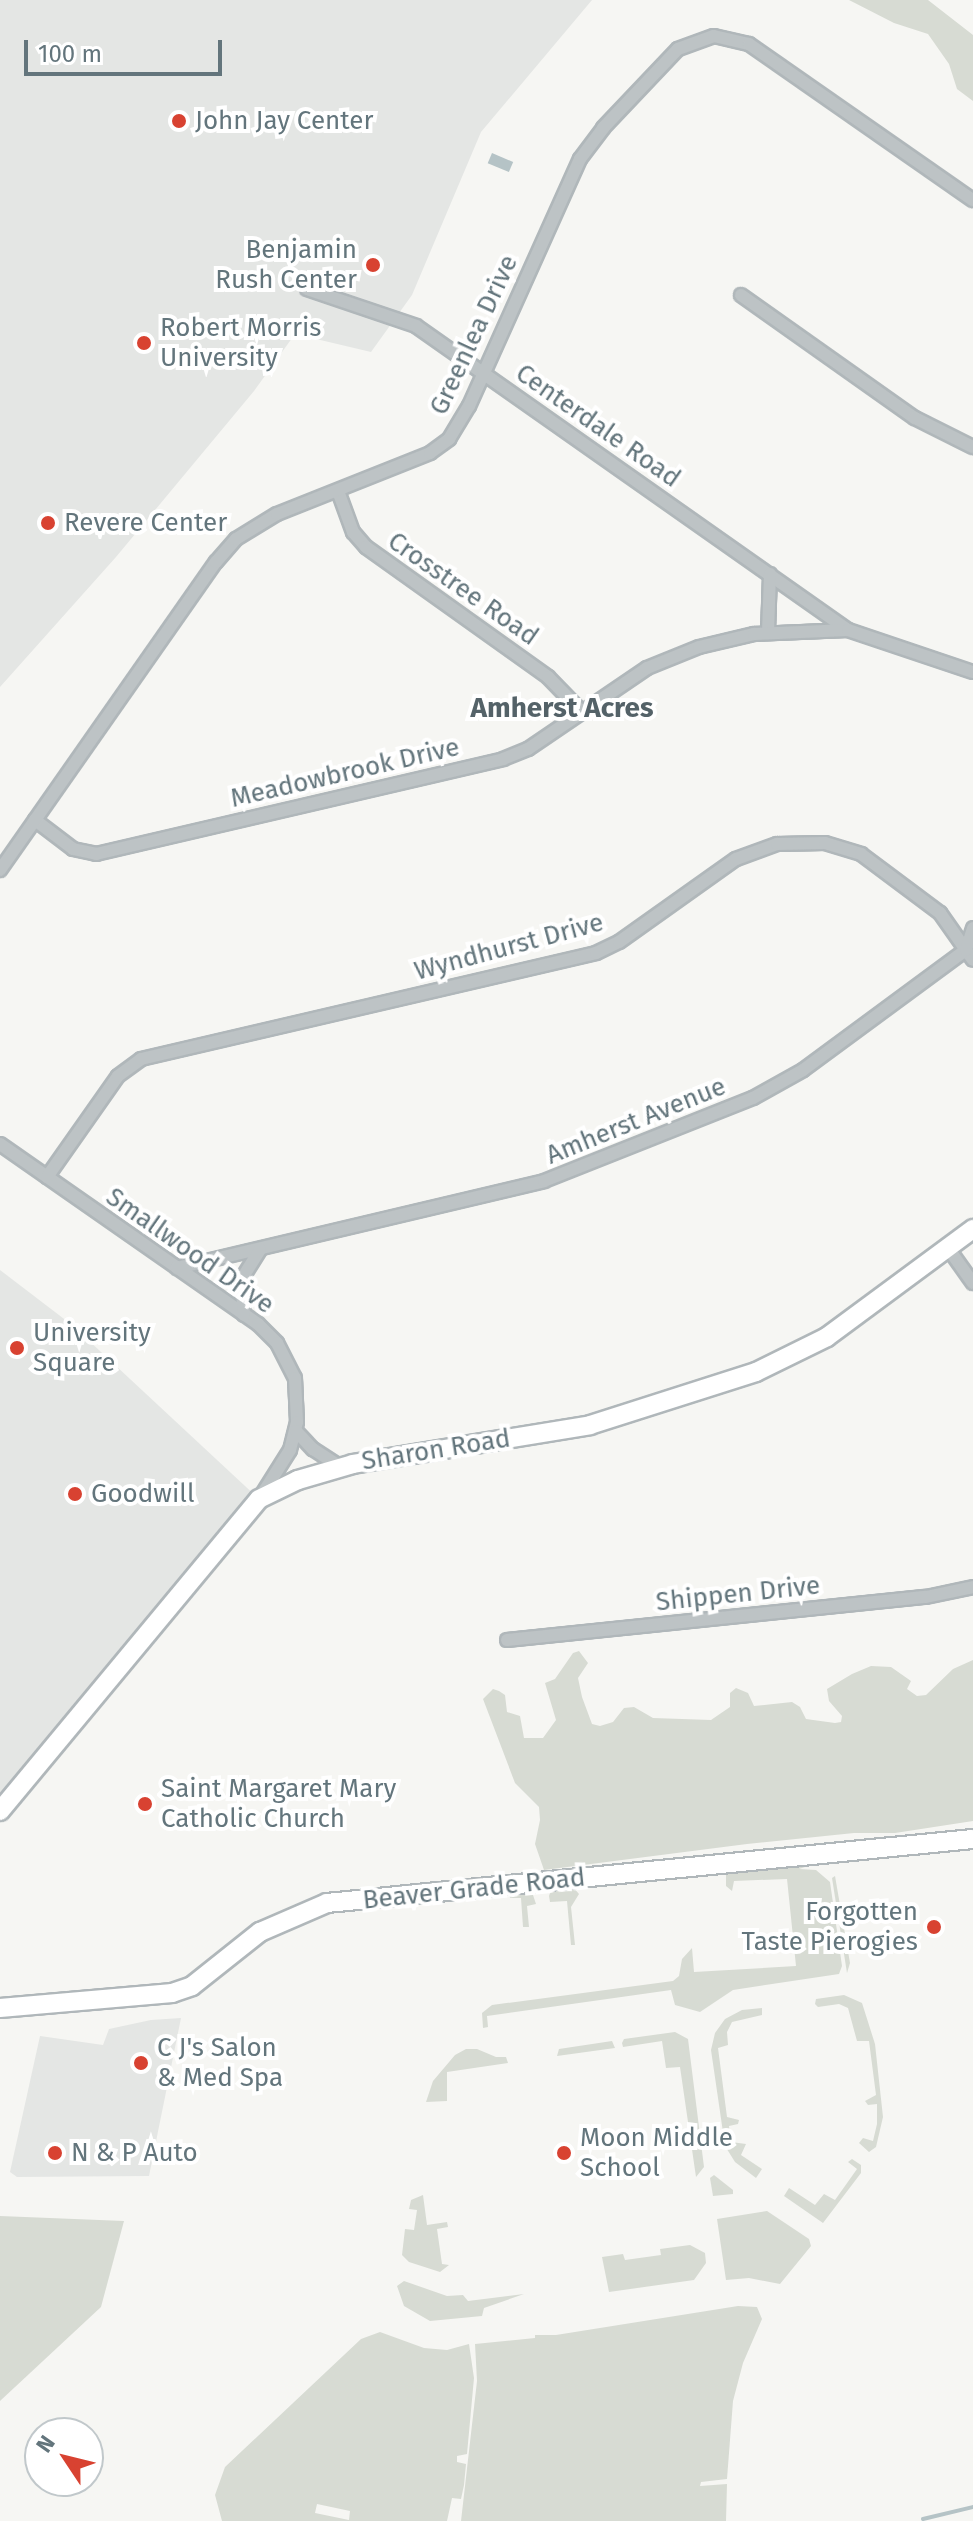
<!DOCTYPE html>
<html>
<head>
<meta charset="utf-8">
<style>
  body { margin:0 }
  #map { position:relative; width:973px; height:2521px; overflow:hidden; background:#f6f6f3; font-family:"Fira Sans",sans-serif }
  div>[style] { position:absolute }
  .built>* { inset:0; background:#e4e6e4 }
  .green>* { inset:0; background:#d7dbd3 }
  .water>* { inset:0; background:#b5c3c6; transform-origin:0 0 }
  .stream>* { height:4px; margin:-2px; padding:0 2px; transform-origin:2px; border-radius:2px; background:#b5c3c6 }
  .roads { filter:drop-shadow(2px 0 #b0b7ba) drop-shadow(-2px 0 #b0b7ba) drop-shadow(0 2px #b0b7ba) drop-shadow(0 -2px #b0b7ba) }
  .street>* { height:12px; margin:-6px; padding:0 6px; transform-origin:6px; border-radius:6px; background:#bdc3c5 }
  .secondary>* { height:18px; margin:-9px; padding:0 9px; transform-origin:9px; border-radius:9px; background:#fff }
  .dots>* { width:22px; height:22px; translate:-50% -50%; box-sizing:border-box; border:4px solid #fff; border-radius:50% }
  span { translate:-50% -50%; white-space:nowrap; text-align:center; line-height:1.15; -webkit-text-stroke:8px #fff; paint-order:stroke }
  .poi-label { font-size:26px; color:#63757c }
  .left { translate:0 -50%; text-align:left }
  .right { translate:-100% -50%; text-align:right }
  .street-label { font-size:26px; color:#63757c }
  .neighbourhood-label { font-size:28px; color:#546268; font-weight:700 }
  .north { position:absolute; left:24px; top:2417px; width:80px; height:80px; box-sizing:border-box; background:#fff; border:2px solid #c1c8cb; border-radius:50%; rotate:305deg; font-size:22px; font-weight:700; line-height:32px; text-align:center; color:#63757c }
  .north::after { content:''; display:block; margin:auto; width:28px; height:36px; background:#d84231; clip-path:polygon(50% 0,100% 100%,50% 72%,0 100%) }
  .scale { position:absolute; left:24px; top:40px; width:198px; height:36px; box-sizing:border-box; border:4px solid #63757c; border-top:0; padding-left:10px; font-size:24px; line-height:28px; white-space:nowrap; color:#63757c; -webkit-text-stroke:6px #fff; paint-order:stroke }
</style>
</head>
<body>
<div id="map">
  <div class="built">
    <div style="clip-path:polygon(0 0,592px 0,481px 132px,412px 295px,371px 352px,295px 334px,254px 391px,116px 557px,0 687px)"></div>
    <div style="clip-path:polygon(0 1270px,72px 1325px,259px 1499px,0 1811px)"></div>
    <div style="clip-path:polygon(181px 2018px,149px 2176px,17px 2177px,10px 2172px,40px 2036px,103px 2045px,109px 2029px,151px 2020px)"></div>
  </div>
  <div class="green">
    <div style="clip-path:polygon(849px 0,928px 0,973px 35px,973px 101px,957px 89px,949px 64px,928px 34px,894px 23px)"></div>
    <div style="clip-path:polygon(579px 1651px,588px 1663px,578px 1678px,582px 1697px,592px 1724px,600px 1726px,613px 1722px,624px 1708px,634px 1707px,653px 1718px,711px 1720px,730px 1707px,730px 1693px,736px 1688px,748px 1693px,754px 1706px,792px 1702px,800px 1707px,806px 1719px,835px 1723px,841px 1722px,842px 1716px,829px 1701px,827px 1689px,852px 1674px,871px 1666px,891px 1667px,911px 1681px,907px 1689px,917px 1696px,926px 1695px,953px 1669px,973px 1660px,973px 1821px,895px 1833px,854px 1833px,747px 1844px,544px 1870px,535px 1844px,540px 1820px,539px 1807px,515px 1783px,483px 1699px,493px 1689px,499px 1691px,505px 1695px,507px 1712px,520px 1716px,524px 1738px,543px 1738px,556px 1720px,545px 1683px,555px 1679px,573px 1653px)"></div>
    <div style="clip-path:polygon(817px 1863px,799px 1869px,816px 1870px,830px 1882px,842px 1966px,839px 1974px,733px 1990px,700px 2012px,675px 2005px,671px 1990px,487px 2016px,488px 2027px,483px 2028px,482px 2013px,492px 2005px,673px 1981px,679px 1976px,682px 1959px,692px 1948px,694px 1972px,796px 1966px,787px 1879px,734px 1881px,732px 1891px,726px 1886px,726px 1872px)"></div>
    <div style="clip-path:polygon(835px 1876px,850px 1963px,847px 1973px,832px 1878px)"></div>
    <div style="clip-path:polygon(573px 1887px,579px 1894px,571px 1907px,575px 1945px,571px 1945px,567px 1901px,550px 1902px,549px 1896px,551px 1890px)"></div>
    <div style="clip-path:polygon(532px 1892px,536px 1904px,527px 1906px,529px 1927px,523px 1927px,521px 1898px,510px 1898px,509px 1893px)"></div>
    <div style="clip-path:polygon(844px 1995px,862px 2003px,875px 2044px,883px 2117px,876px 2147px,869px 2152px,859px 2143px,863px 2138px,873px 2141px,877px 2124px,877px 2104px,868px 2105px,865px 2101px,876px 2095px,869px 2041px,857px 2041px,848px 2008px,839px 2004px,818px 2007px,815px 2004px,816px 1999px)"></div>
    <div style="clip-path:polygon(762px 2008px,762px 2015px,732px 2022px,727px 2032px,728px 2045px,718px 2048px,727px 2117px,739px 2120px,738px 2124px,729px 2126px,731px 2142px,746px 2144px,741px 2155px,762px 2169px,756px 2178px,735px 2162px,725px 2146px,711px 2050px,715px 2033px,725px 2019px,742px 2010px)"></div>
    <div style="clip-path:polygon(675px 2032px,688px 2039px,704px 2167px,696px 2177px,680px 2067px,666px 2068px,662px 2041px,623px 2047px,622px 2043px,624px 2039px)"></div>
    <div style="clip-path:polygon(612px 2041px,615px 2048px,557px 2056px,559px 2049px)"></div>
    <div style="clip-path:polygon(477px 2049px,496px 2057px,506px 2057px,508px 2063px,447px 2072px,447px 2101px,426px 2102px,433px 2081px,455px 2055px,466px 2049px)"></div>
    <div style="clip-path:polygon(852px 2159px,861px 2165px,861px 2173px,823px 2223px,784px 2196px,789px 2188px,815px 2205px,824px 2194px,835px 2200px,857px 2169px,848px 2162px)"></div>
    <div style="clip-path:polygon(714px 2175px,733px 2190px,733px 2194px,713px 2196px,710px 2178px)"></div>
    <div style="clip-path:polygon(423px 2195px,427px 2225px,447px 2222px,448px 2227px,437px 2229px,442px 2264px,449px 2265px,440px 2272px,409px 2262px,402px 2255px,405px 2229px,414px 2230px,417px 2210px,409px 2209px,411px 2200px)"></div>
    <div style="clip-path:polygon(767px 2211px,809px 2239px,811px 2246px,780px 2284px,749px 2278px,726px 2280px,717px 2219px)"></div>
    <div style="clip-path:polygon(0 2216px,124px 2221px,101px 2307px,0 2401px)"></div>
    <div style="clip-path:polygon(690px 2245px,705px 2253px,706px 2263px,694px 2280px,609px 2292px,602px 2257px,623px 2254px,625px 2260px,661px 2255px,660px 2249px)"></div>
    <div style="clip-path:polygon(404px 2281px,447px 2296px,463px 2295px,468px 2301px,524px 2294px,484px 2308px,482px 2316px,430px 2321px,404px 2306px,397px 2286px)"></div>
    <div style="clip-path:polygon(738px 2306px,757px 2307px,762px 2319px,743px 2363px,733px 2401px,727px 2479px,701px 2482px,700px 2486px,727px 2484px,726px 2521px,461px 2521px,477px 2381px,475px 2344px,535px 2338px,535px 2335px,556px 2335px)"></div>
    <div style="clip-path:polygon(evenodd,380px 2332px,424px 2348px,447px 2350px,469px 2344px,474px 2378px,467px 2454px,457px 2456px,457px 2462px,466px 2464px,464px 2485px,461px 2499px,452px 2498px,447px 2521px,222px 2521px,215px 2495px,225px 2467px,361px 2339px,380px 2332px,317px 2504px,350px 2511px,349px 2520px,315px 2513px,317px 2504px)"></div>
  </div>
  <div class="water">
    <div style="left:492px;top:153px;width:23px;height:11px;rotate:23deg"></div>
  </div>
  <div class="stream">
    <div style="left:923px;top:2519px;width:51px;rotate:-13.5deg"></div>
  </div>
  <div class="roads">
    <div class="street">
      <div style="left:307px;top:289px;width:115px;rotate:18.7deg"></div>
      <div style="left:416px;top:326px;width:528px;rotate:35.13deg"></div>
      <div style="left:741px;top:295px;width:213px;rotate:35.3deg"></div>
      <div style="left:915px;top:418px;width:65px;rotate:26.6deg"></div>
      <div style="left:338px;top:491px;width:44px;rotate:69.9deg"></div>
      <div style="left:353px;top:532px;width:20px;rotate:49deg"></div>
      <div style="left:366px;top:547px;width:224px;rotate:35.5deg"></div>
      <div style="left:548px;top:677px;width:46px;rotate:45.9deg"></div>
      <div style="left:768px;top:632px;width:58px;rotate:-88deg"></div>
      <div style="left:35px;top:820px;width:48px;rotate:37.3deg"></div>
      <div style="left:73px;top:849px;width:24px;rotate:12deg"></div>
      <div style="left:96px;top:854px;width:418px;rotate:-13.1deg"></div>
      <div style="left:503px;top:759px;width:27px;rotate:-22deg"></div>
      <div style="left:528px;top:749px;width:144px;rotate:-34.2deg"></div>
      <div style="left:647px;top:668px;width:56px;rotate:-22deg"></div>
      <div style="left:699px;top:647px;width:57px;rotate:-13.3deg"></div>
      <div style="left:754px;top:634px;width:94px;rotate:-2.4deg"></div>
      <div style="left:848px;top:630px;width:132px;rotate:18.6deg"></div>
      <div style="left:0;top:870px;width:376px;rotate:-55deg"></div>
      <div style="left:216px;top:562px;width:30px;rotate:-49deg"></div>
      <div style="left:236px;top:539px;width:48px;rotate:-31.4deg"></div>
      <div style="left:277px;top:514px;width:165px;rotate:-21.7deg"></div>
      <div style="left:430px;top:453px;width:24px;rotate:-36deg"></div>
      <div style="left:449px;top:439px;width:39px;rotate:-59deg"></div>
      <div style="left:469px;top:406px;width:271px;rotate:-65.8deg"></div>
      <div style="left:580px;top:159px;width:39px;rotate:-53deg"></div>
      <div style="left:603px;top:128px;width:109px;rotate:-46.5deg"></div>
      <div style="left:678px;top:49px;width:38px;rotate:-20deg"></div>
      <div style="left:714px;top:36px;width:36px;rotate:13deg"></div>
      <div style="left:749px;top:44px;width:273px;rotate:34.9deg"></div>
      <div style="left:0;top:1144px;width:315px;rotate:34.9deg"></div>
      <div style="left:258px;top:1324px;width:27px;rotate:45deg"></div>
      <div style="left:277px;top:1343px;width:39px;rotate:63deg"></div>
      <div style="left:295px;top:1378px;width:44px;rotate:87.4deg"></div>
      <div style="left:297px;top:1422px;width:29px;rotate:104deg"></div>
      <div style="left:290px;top:1450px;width:54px;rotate:122.2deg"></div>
      <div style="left:47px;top:1177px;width:123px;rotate:-54.9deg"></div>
      <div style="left:118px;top:1076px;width:29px;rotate:-36deg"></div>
      <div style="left:141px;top:1059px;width:467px;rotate:-13.1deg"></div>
      <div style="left:596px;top:953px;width:25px;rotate:-26deg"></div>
      <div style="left:619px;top:942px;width:143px;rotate:-35.4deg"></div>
      <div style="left:736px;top:859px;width:44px;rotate:-20.1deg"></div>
      <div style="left:777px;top:844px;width:48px;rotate:-1.2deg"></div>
      <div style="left:825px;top:843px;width:38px;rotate:17deg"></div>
      <div style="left:861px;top:854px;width:99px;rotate:36.8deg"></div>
      <div style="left:940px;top:913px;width:57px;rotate:54.9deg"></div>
      <div style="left:948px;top:1248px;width:43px;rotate:54.5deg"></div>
      <div style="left:177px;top:1268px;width:377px;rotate:-13.3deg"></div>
      <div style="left:544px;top:1181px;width:225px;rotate:-21.7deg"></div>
      <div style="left:753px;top:1098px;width:57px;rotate:-29.2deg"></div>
      <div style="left:803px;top:1070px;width:202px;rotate:-36.4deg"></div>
      <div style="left:966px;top:950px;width:23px;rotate:-72deg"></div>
      <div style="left:244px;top:1315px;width:35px;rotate:-95deg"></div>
      <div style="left:241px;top:1280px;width:36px;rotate:-58deg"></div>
      <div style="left:296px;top:1431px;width:25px;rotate:47deg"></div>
      <div style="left:313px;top:1449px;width:33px;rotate:33deg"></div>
      <div style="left:507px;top:1640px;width:421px;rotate:-5.9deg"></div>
      <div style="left:926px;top:1597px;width:48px;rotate:-12deg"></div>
    </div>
    <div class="secondary">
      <div style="left:0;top:1811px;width:405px;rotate:-50.3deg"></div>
      <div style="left:259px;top:1499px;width:43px;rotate:-26deg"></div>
      <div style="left:298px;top:1480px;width:57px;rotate:-16.2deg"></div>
      <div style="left:353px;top:1464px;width:240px;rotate:-9.3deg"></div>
      <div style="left:590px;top:1425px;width:174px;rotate:-17.7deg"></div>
      <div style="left:756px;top:1372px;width:79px;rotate:-26.2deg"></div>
      <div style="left:827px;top:1337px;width:182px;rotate:-36.5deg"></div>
      <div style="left:0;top:2008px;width:173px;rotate:-5deg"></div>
      <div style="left:172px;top:1993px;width:21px;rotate:-19deg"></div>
      <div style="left:192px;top:1986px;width:87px;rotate:-38.5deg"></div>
      <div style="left:260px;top:1932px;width:73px;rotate:-23.4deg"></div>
      <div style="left:327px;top:1903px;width:649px;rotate:-5.66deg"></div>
    </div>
  </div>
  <div class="dots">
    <div style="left:179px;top:121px;background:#d84231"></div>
    <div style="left:373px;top:265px;background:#d84231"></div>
    <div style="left:144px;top:343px;background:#d84231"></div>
    <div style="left:48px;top:523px;background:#d84231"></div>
    <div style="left:17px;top:1348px;background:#d84231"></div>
    <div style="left:75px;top:1494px;background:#d84231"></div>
    <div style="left:145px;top:1804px;background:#d84231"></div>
    <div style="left:934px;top:1927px;background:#d84231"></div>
    <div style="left:141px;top:2063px;background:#d84231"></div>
    <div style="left:55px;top:2153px;background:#d84231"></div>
    <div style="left:564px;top:2153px;background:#d84231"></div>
  </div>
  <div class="poi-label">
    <span class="left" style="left:195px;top:121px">John Jay Center</span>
    <span class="right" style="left:357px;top:265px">Benjamin<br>Rush Center</span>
    <span class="left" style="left:160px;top:343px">Robert Morris<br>University</span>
    <span class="left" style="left:64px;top:523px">Revere Center</span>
    <span class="left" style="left:33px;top:1348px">University<br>Square</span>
    <span class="left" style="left:91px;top:1494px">Goodwill</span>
    <span class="left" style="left:161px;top:1804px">Saint Margaret Mary<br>Catholic Church</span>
    <span class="right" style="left:918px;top:1927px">Forgotten<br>Taste Pierogies</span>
    <span class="left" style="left:157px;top:2063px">C J's Salon<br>&amp; Med Spa</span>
    <span class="left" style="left:580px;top:2153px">Moon Middle<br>School</span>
    <span class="left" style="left:71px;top:2153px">N &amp; P Auto</span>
  </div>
  <div class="street-label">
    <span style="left:474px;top:335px;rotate:-65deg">Greenlea Drive</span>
    <span style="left:598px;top:426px;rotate:35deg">Centerdale Road</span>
    <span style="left:463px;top:589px;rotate:35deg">Crosstree Road</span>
    <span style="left:345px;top:773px;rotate:-13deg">Meadowbrook Drive</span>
    <span style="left:509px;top:947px;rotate:-15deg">Wyndhurst Drive</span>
    <span style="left:636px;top:1121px;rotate:-22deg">Amherst Avenue</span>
    <span style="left:190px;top:1251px;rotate:35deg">Smallwood Drive</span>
    <span style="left:436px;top:1450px;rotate:-9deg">Sharon Road</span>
    <span style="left:738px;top:1594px;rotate:-6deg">Shippen Drive</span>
    <span style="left:474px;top:1889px;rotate:-6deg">Beaver Grade Road</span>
  </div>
  <div class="neighbourhood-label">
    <span style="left:562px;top:708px">Amherst Acres</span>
  </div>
  <div class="north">N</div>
  <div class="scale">100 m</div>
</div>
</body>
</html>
